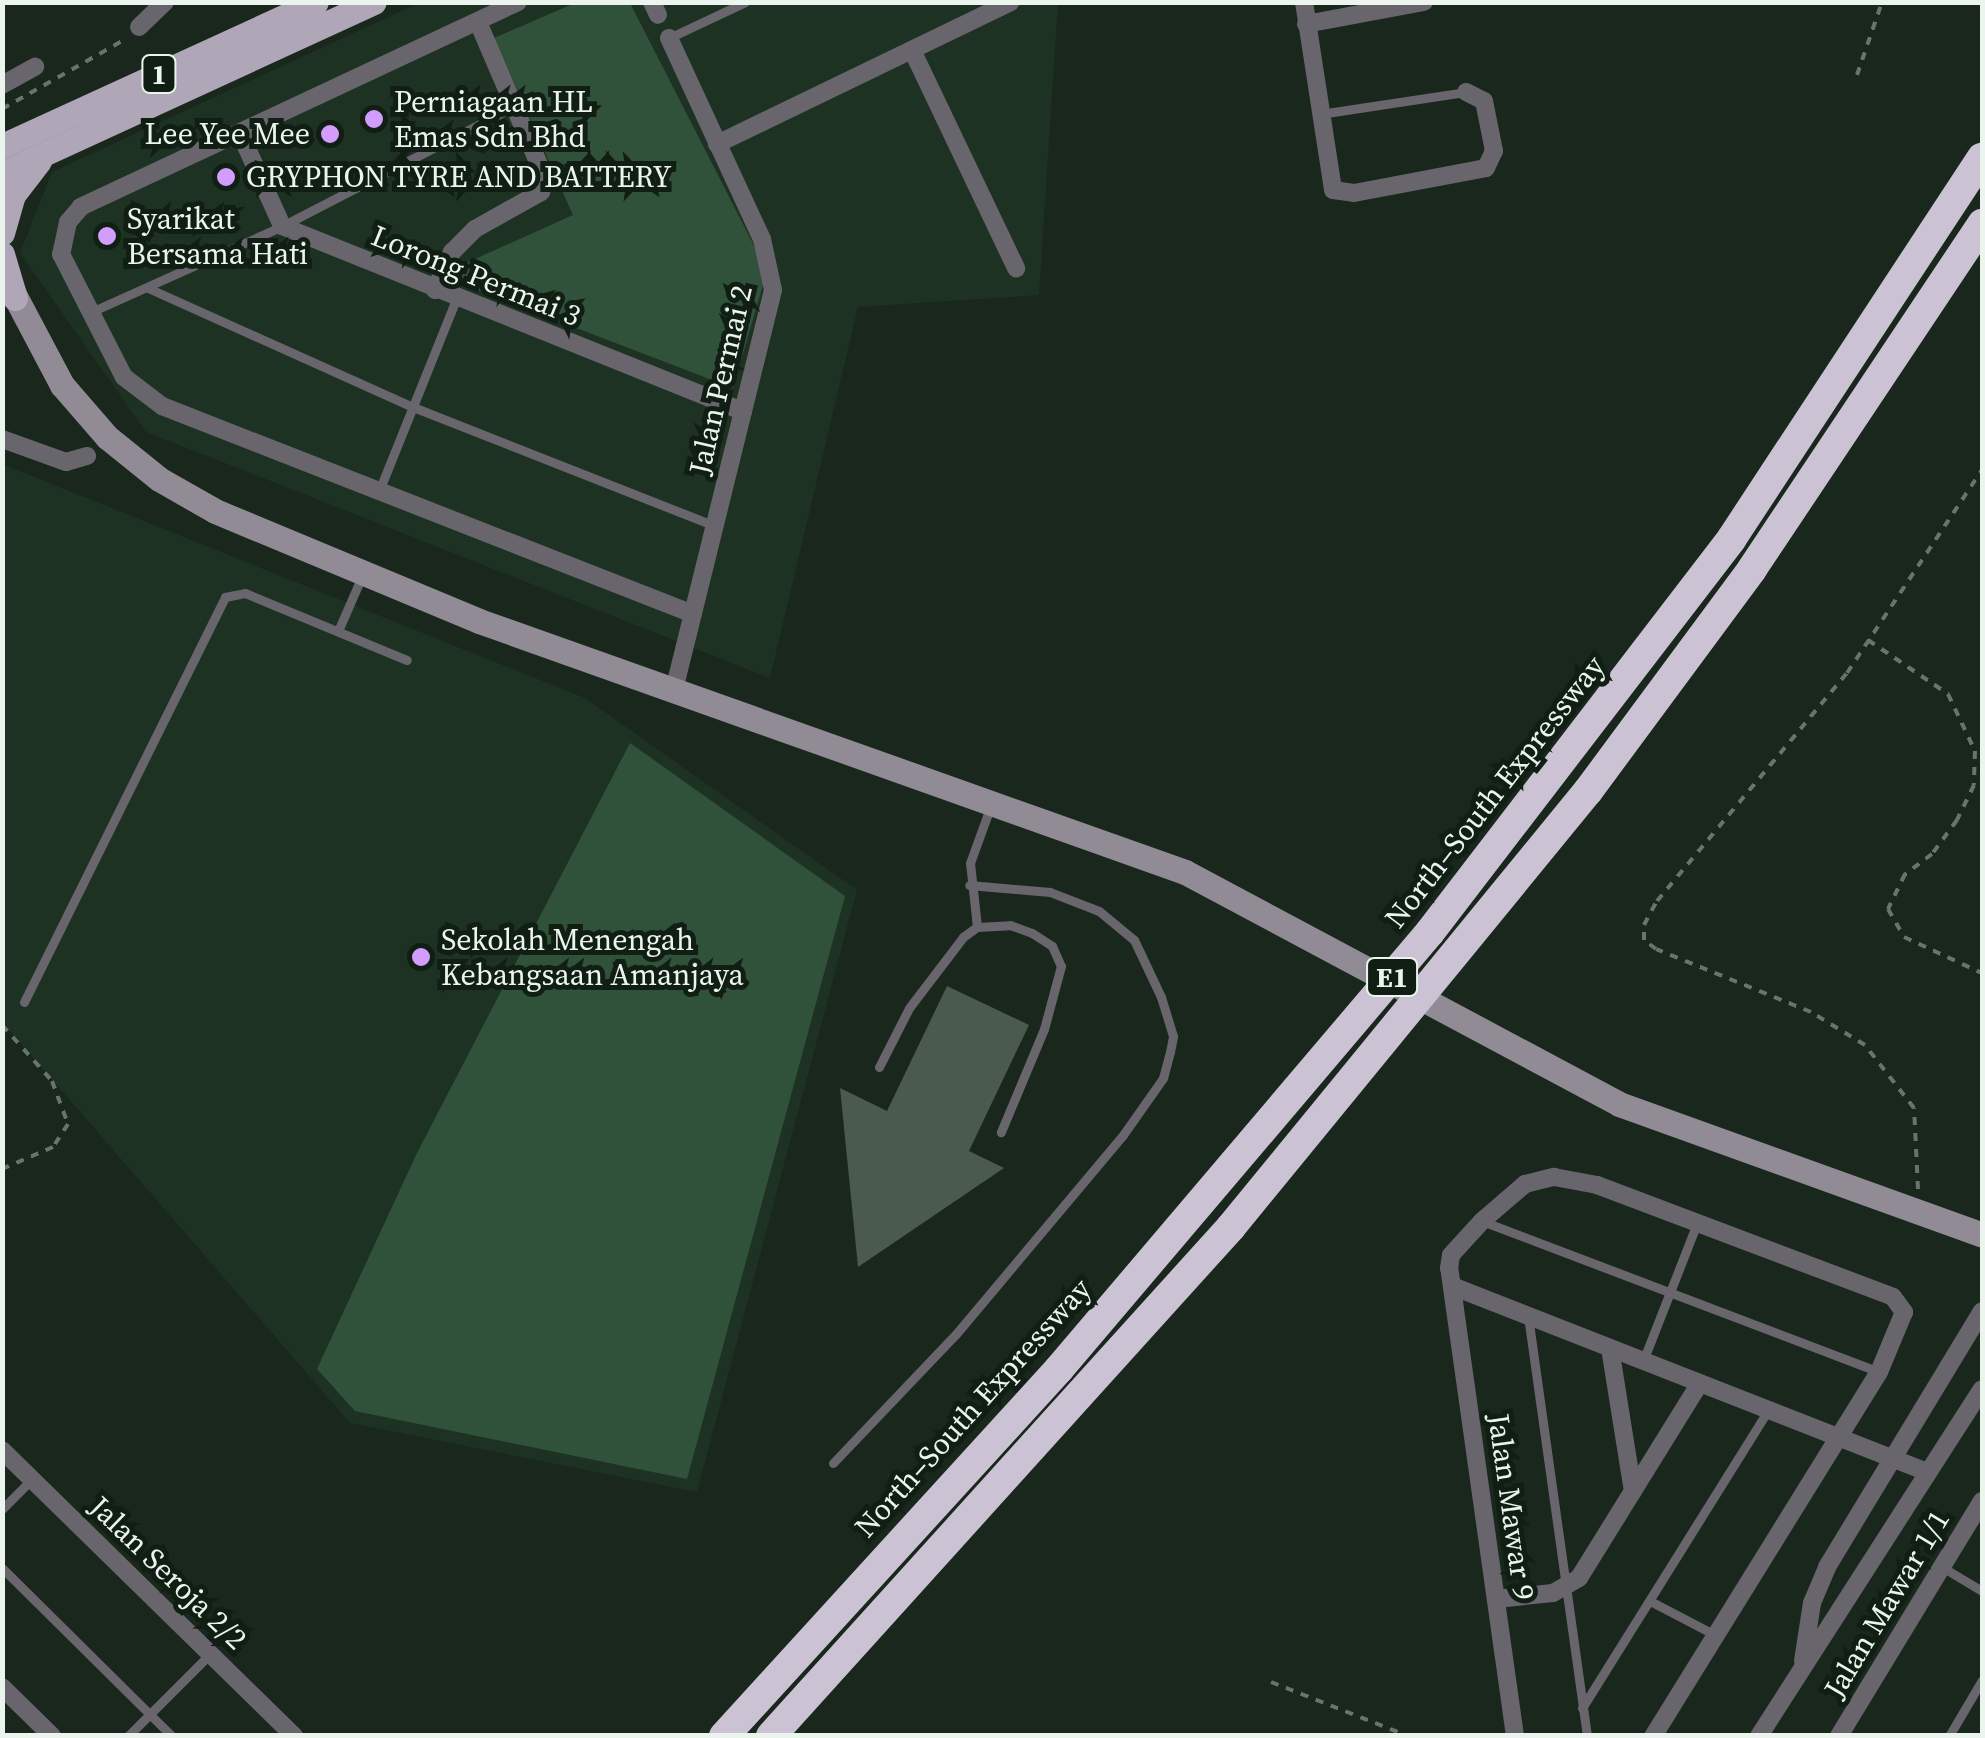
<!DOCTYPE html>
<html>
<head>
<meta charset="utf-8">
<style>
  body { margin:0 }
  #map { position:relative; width:1985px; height:1738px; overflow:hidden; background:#19271d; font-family:"Source Serif 4",serif }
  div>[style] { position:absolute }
  .built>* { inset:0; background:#1e3223 }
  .green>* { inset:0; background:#31523a }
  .building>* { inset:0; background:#4a5a4e }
  .path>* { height:4px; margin-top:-2px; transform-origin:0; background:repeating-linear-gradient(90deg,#68756b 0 8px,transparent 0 16px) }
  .lane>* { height:9px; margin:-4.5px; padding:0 4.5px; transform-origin:4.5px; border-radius:4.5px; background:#69656d }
  .street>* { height:18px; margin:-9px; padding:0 9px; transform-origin:9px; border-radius:9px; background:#69656d }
  .secondary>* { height:25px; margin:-12.5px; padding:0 12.5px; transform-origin:12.5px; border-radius:12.5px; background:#918b96 }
  .primary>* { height:25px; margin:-12.5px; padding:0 12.5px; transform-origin:12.5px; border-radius:12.5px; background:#afa7b7 }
  .highway>* { height:30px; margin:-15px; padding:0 15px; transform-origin:15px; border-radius:15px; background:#cbc2d4 }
  .dots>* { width:28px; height:28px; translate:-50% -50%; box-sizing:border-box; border:5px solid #101e13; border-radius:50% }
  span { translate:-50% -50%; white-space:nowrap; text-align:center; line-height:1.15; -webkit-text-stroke:10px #101e13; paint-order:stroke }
  .shield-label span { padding:2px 8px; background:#101e13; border:2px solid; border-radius:8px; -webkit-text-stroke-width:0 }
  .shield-label { font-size:28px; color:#ebf5ed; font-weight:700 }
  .poi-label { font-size:30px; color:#ebf5ed }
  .left { translate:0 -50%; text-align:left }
  .right { translate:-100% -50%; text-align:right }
  .street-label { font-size:30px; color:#ebf5ed }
  .frame { position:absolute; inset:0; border:5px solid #ebf5ed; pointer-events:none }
</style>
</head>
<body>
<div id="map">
  <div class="built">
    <div style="clip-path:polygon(419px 3px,1058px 3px,1039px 295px,858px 307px,770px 678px,146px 432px,20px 253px,52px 172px)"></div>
    <div style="clip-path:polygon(2px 464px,585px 698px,857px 890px,697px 1492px,350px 1423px,3px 1023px)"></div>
  </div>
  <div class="green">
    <div style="clip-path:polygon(575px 3px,630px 3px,767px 271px,733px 388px,462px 284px,455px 268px,573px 215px,494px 38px)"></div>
    <div style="clip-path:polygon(630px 743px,845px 896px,687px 1479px,355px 1411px,317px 1369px,417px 1153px)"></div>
  </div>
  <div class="building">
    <div style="clip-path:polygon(947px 986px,1029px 1025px,969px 1151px,1004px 1168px,858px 1267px,840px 1088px,887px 1111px)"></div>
  </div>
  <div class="path">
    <div style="left:1857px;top:75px;width:77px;rotate:-71.1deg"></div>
    <div style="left:2px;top:109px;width:140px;rotate:-29.5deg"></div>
    <div style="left:1868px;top:640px;width:97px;rotate:34deg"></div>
    <div style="left:1948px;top:694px;width:63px;rotate:64.7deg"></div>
    <div style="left:1975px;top:751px;width:34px;rotate:92deg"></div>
    <div style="left:1974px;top:785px;width:39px;rotate:116deg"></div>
    <div style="left:1957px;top:820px;width:42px;rotate:126.3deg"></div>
    <div style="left:1932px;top:854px;width:34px;rotate:143deg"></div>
    <div style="left:1905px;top:874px;width:39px;rotate:116deg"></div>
    <div style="left:1888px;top:909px;width:32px;rotate:60deg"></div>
    <div style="left:1904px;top:937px;width:86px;rotate:24.8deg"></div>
    <div style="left:2px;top:1025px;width:75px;rotate:48.2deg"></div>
    <div style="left:52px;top:1081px;width:46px;rotate:69.6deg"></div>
    <div style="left:68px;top:1124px;width:27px;rotate:123deg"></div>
    <div style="left:53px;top:1147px;width:56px;rotate:156.7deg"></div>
    <div style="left:1918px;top:1189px;width:81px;rotate:-92.8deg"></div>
    <div style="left:1914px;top:1108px;width:80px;rotate:-127.9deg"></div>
    <div style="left:1865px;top:1045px;width:63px;rotate:-148.6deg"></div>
    <div style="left:1811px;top:1012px;width:167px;rotate:-157.9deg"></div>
    <div style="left:1656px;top:949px;width:15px;rotate:-143deg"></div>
    <div style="left:1644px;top:940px;width:15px;rotate:-90deg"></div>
    <div style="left:1644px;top:925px;width:27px;rotate:-62deg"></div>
    <div style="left:1657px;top:901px;width:297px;rotate:-50.2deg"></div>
    <div style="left:1847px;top:673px;width:244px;rotate:-56.4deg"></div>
    <div style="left:1271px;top:1682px;width:147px;rotate:21.5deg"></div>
  </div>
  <div class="lane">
    <div style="left:669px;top:38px;width:84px;rotate:-25.3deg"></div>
    <div style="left:1320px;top:114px;width:148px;rotate:-8.6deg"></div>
    <div style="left:148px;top:288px;width:290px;rotate:24.2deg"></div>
    <div style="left:413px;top:407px;width:325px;rotate:21.5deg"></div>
    <div style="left:91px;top:312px;width:209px;rotate:-24.2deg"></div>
    <div style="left:282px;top:226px;width:260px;rotate:-27.3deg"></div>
    <div style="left:379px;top:491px;width:207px;rotate:-68.1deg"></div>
    <div style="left:338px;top:631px;width:60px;rotate:-66.4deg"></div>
    <div style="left:977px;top:927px;width:64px;rotate:-96.2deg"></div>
    <div style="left:970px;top:863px;width:62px;rotate:-70.1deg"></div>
    <div style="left:24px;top:1002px;width:452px;rotate:-63.6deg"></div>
    <div style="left:225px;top:597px;width:20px;rotate:-11deg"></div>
    <div style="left:245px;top:593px;width:175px;rotate:22.5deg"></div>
    <div style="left:879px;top:1067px;width:66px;rotate:-63deg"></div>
    <div style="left:909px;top:1008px;width:89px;rotate:-52.7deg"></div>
    <div style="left:963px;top:937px;width:17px;rotate:-36deg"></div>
    <div style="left:977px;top:927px;width:33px;rotate:-3deg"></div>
    <div style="left:1010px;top:925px;width:23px;rotate:20deg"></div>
    <div style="left:1032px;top:933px;width:24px;rotate:33deg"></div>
    <div style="left:1052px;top:946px;width:22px;rotate:66deg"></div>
    <div style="left:1061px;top:966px;width:65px;rotate:105.1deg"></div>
    <div style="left:1044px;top:1029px;width:112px;rotate:112.7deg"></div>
    <div style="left:1482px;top:1221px;width:425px;rotate:20.8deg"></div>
    <div style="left:1528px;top:1316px;width:424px;rotate:82deg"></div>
    <div style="left:1643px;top:1361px;width:148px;rotate:-68.6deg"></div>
    <div style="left:833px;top:1463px;width:178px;rotate:-46.4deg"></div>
    <div style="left:956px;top:1334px;width:260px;rotate:-50deg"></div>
    <div style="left:1123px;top:1135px;width:70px;rotate:-54.9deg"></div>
    <div style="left:1163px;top:1078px;width:27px;rotate:-75deg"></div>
    <div style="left:1170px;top:1052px;width:16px;rotate:-79deg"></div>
    <div style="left:1173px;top:1036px;width:41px;rotate:-107.1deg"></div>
    <div style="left:1161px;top:997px;width:63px;rotate:-115.3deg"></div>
    <div style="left:1134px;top:940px;width:45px;rotate:-140.4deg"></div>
    <div style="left:1099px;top:911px;width:53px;rotate:-158.8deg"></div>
    <div style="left:1050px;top:892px;width:81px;rotate:-175.1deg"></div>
    <div style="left:2px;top:1509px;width:42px;rotate:-45deg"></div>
    <div style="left:1942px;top:1567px;width:47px;rotate:31deg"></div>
    <div style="left:2px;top:1568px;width:239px;rotate:44.7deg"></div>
    <div style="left:1650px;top:1601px;width:73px;rotate:27.6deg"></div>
    <div style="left:1582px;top:1708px;width:353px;rotate:-58deg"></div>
    <div style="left:128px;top:1736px;width:117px;rotate:-45deg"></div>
    <div style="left:1949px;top:1736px;width:65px;rotate:-59.5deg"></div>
  </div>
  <div class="street">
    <div style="left:518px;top:2px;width:483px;rotate:154.9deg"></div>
    <div style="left:81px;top:207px;width:20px;rotate:131deg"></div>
    <div style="left:68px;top:222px;width:33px;rotate:102deg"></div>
    <div style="left:61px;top:254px;width:138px;rotate:62.9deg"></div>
    <div style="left:124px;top:377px;width:48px;rotate:37.3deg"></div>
    <div style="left:162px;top:406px;width:570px;rotate:21.39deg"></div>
    <div style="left:652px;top:2px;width:14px;rotate:65deg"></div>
    <div style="left:1304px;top:2px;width:190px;rotate:81.2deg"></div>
    <div style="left:1333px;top:190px;width:21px;rotate:8deg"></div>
    <div style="left:1354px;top:193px;width:134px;rotate:-10.7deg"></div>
    <div style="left:1486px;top:168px;width:19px;rotate:-65deg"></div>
    <div style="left:1494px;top:151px;width:51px;rotate:-101.3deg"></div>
    <div style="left:1484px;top:101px;width:20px;rotate:-153deg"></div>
    <div style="left:1306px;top:24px;width:120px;rotate:-10.6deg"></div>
    <div style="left:139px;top:27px;width:36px;rotate:-44deg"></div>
    <div style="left:669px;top:38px;width:221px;rotate:65.2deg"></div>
    <div style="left:762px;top:239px;width:52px;rotate:77.8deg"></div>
    <div style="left:773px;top:290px;width:412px;rotate:103.9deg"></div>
    <div style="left:912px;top:50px;width:242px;rotate:64.5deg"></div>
    <div style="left:2px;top:85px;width:38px;rotate:-29deg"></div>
    <div style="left:241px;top:135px;width:100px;rotate:65.7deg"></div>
    <div style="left:282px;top:226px;width:497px;rotate:21.9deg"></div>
    <div style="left:717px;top:144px;width:326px;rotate:-25.8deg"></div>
    <div style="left:435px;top:290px;width:42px;rotate:-65.9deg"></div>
    <div style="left:452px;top:252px;width:33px;rotate:-45deg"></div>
    <div style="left:475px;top:229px;width:76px;rotate:-29.3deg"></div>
    <div style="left:541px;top:192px;width:16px;rotate:-79deg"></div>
    <div style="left:544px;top:176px;width:168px;rotate:-113.2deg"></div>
    <div style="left:2px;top:439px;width:68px;rotate:19.8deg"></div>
    <div style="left:66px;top:462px;width:22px;rotate:-16deg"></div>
    <div style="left:1452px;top:1286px;width:510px;rotate:21.38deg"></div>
    <div style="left:1610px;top:1348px;width:145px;rotate:80.9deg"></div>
    <div style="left:2px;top:1450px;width:409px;rotate:44.4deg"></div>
    <div style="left:1496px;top:1599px;width:57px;rotate:-6deg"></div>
    <div style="left:1553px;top:1593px;width:30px;rotate:-30deg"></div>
    <div style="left:1579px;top:1578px;width:229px;rotate:-58.2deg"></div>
    <div style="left:1803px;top:1661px;width:59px;rotate:-81.2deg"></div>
    <div style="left:1812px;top:1603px;width:39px;rotate:-67deg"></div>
    <div style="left:1827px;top:1567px;width:299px;rotate:-58.8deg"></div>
    <div style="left:2px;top:1687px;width:70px;rotate:44.4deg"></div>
    <div style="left:1515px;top:1736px;width:473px;rotate:-98deg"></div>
    <div style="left:1449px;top:1268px;width:13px;rotate:-81deg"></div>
    <div style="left:1451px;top:1255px;width:46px;rotate:-47.6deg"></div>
    <div style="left:1482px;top:1221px;width:57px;rotate:-40.7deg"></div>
    <div style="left:1525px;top:1184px;width:30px;rotate:-14deg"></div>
    <div style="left:1554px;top:1177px;width:44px;rotate:10.5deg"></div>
    <div style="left:1597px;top:1185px;width:316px;rotate:20.7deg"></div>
    <div style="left:1893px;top:1297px;width:19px;rotate:54deg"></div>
    <div style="left:1904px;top:1312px;width:65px;rotate:112.6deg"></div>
    <div style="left:1879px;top:1372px;width:428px;rotate:121.8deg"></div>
    <div style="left:1759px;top:1736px;width:412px;rotate:-57.3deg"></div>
    <div style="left:1839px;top:1736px;width:275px;rotate:-58.7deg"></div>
  </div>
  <div class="secondary">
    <div style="left:7px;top:281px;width:118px;rotate:62.1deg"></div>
    <div style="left:62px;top:385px;width:69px;rotate:49.1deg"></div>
    <div style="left:107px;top:437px;width:67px;rotate:38.9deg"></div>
    <div style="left:159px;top:479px;width:64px;rotate:29.7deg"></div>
    <div style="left:215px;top:511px;width:286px;rotate:22.6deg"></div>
    <div style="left:479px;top:621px;width:749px;rotate:19.57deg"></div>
    <div style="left:1185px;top:872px;width:492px;rotate:28.1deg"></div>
    <div style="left:1619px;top:1104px;width:386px;rotate:19.8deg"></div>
  </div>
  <div class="primary">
    <div style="left:2px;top:146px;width:345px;rotate:-24.6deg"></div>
    <div style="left:2px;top:173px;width:409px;rotate:-24.7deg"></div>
    <div style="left:2px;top:233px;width:40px;rotate:-74deg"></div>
    <div style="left:13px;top:195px;width:43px;rotate:-52.6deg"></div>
    <div style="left:2px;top:254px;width:46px;rotate:73.5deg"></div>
  </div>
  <div class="highway">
    <div style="left:724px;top:1736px;width:497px;rotate:-47.6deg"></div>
    <div style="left:1059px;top:1369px;width:573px;rotate:-49.67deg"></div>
    <div style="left:1430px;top:932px;width:496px;rotate:-52.5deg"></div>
    <div style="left:1732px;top:538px;width:455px;rotate:-56.7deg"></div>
    <div style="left:771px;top:1736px;width:686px;rotate:-47.89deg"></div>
    <div style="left:1231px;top:1227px;width:564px;rotate:-50.69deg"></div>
    <div style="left:1588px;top:791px;width:276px;rotate:-53.5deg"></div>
    <div style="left:1752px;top:569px;width:415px;rotate:-56.3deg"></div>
  </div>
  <div class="dots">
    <div style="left:374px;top:119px;background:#d29dfd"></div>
    <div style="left:330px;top:134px;background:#d29dfd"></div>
    <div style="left:226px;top:177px;background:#d29dfd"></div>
    <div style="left:107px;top:236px;background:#d29dfd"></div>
    <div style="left:421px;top:957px;background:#d29dfd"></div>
  </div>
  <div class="shield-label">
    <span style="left:159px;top:74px">1</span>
    <span style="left:1392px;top:977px">E1</span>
  </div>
  <div class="poi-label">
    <span class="left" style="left:394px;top:119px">Perniagaan HL<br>Emas Sdn Bhd</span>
    <span class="right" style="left:310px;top:134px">Lee Yee Mee</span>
    <span class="left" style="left:246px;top:177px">GRYPHON TYRE AND BATTERY</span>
    <span class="left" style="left:127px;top:236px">Syarikat<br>Bersama Hati</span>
    <span class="left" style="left:441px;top:957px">Sekolah Menengah<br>Kebangsaan Amanjaya</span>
  </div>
  <div class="street-label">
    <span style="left:476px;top:276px;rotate:22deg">Lorong Permai 3</span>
    <span style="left:721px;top:380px;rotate:-77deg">Jalan Permai 2</span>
    <span style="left:1495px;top:792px;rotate:-52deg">North–South Expressway</span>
    <span style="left:973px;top:1408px;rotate:-48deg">North–South Expressway</span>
    <span style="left:1511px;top:1507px;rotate:82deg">Jalan Mawar 9</span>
    <span style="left:168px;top:1573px;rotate:44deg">Jalan Seroja 2/2</span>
    <span style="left:1887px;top:1604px;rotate:-59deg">Jalan Mawar 1/1</span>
  </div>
  <div class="frame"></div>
</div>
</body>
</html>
